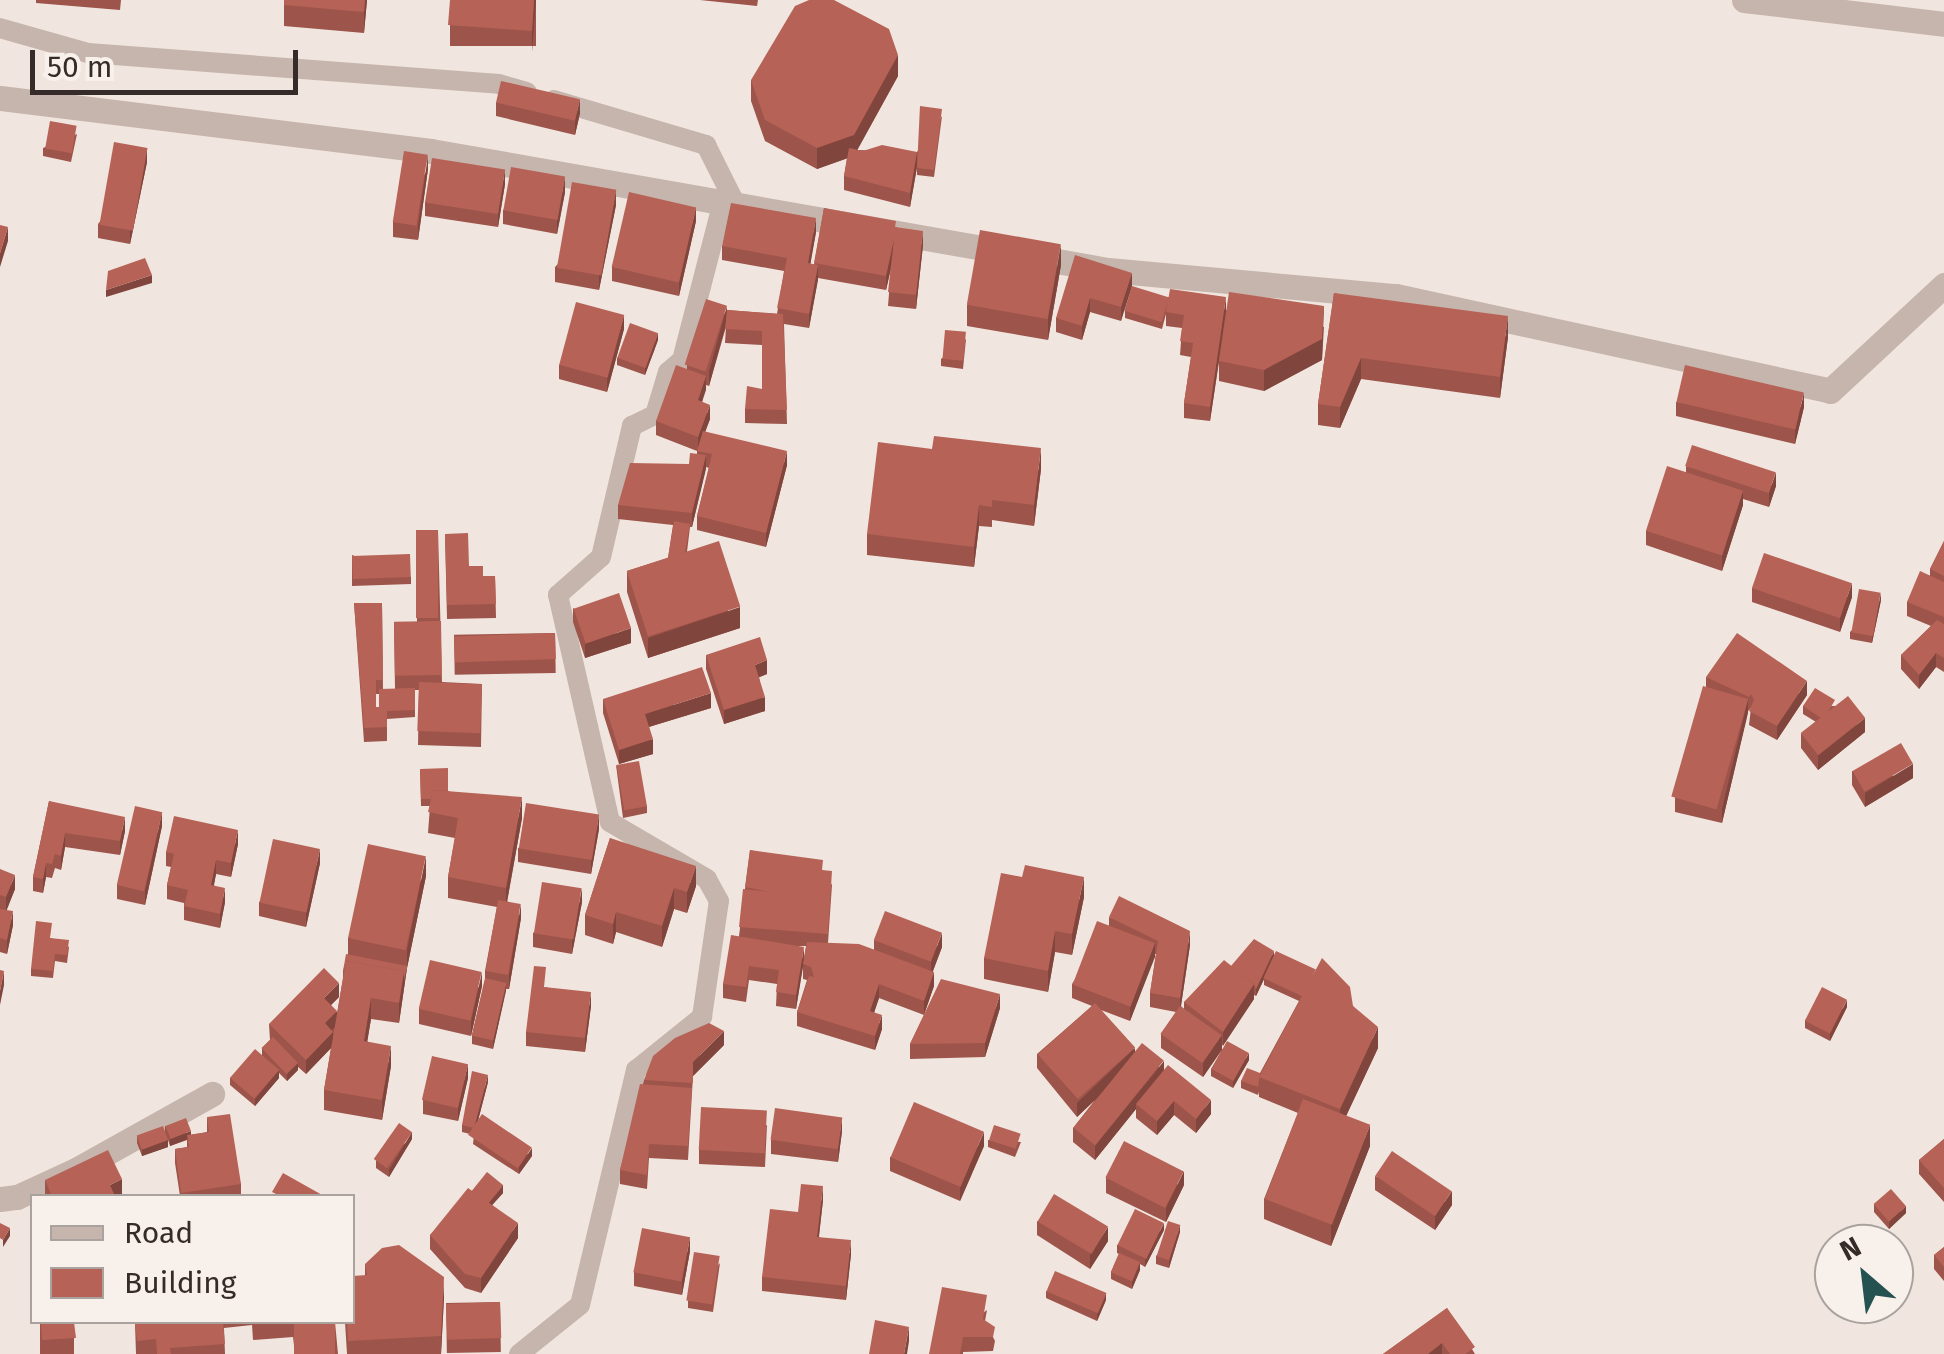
<!DOCTYPE html>
<html>
<head>
<meta charset="utf-8">
<style>
  body { margin:0 }
  #map { position:relative; width:1944px; height:1354px; overflow:hidden; background:#f0e6df; font-family:"Fira Sans",sans-serif }
  div>[style] { position:absolute }
  .service>* { height:20px; margin:-10px; padding:0 10px; transform-origin:10px; border-radius:10px; background:#c6b5ac }
  .minor>* { height:25px; margin:-12.5px; padding:0 12.5px; transform-origin:12.5px; border-radius:12.5px; background:#c6b5ac }
  .wall>* { inset:0; background:#9d544a; transform-origin:0 0 }
  .shaded-wall>* { inset:0; background:#80453c }
  .building>* { inset:0; background:#b76256; transform-origin:0 0 }
  span { translate:-50% -50%; white-space:nowrap; text-align:center; line-height:1.15; -webkit-text-stroke:10px #f8f0eb; paint-order:stroke }
  .legend { position:absolute; left:30px; top:1194px; width:325px; height:130px; box-sizing:border-box; background:#f8f0eb; border:2px solid #aaa29e; margin:0; padding:12px 18px; list-style:none; font-size:30px; color:#352c2a }
  .legend li { display:flex; align-items:center; gap:20px; height:50px }
  .legend b { width:50px; border:2px solid #aaa29e }
  .north { position:absolute; left:1814px; top:1224px; width:100px; height:100px; box-sizing:border-box; background:#f8f0eb; border:2px solid #aaa29e; border-radius:50%; rotate:332deg; font-size:28px; font-weight:700; line-height:40px; text-align:center; color:#352c2a }
  .north::after { content:''; display:block; margin:auto; width:35px; height:45px; background:#255250; clip-path:polygon(50% 0,100% 100%,50% 72%,0 100%) }
  .scale { position:absolute; left:30px; top:50px; width:268px; height:45px; box-sizing:border-box; border:5px solid #352c2a; border-top:0; padding-left:12px; font-size:30px; line-height:35px; white-space:nowrap; color:#352c2a; -webkit-text-stroke:8px #f8f0eb; paint-order:stroke }
</style>
</head>
<body>
<div id="map">
  <div class="service">
    <div style="left:0;top:28px;width:91px;rotate:15.9deg"></div>
    <div style="left:88px;top:53px;width:412px;rotate:4.3deg"></div>
    <div style="left:499px;top:84px;width:29px;rotate:16deg"></div>
    <div style="left:554px;top:100px;width:159px;rotate:16.5deg"></div>
    <div style="left:706px;top:145px;width:65px;rotate:63.4deg"></div>
    <div style="left:519px;top:1354px;width:78px;rotate:-38.8deg"></div>
    <div style="left:580px;top:1305px;width:242px;rotate:-76.6deg"></div>
    <div style="left:636px;top:1070px;width:85px;rotate:-38.8deg"></div>
    <div style="left:702px;top:1017px;width:117px;rotate:-81.7deg"></div>
    <div style="left:719px;top:901px;width:25px;rotate:-119deg"></div>
    <div style="left:707px;top:879px;width:113px;rotate:-149.6deg"></div>
    <div style="left:610px;top:822px;width:233px;rotate:-102.9deg"></div>
    <div style="left:558px;top:595px;width:57px;rotate:-41.5deg"></div>
    <div style="left:601px;top:557px;width:135px;rotate:-76.7deg"></div>
    <div style="left:632px;top:426px;width:25px;rotate:-26deg"></div>
    <div style="left:655px;top:415px;width:45px;rotate:-73.2deg"></div>
    <div style="left:668px;top:372px;width:18px;rotate:-41deg"></div>
    <div style="left:682px;top:360px;width:164px;rotate:-75.5deg"></div>
  </div>
  <div class="minor">
    <div style="left:1744px;top:0;width:201px;rotate:6.8deg"></div>
    <div style="left:0;top:98px;width:434px;rotate:7deg"></div>
    <div style="left:431px;top:151px;width:687px;rotate:9.97deg"></div>
    <div style="left:1108px;top:270px;width:289px;rotate:5.2deg"></div>
    <div style="left:1396px;top:296px;width:444px;rotate:12.3deg"></div>
    <div style="left:1830px;top:391px;width:156px;rotate:-42.9deg"></div>
    <div style="left:0;top:1199px;width:17px;rotate:-7deg"></div>
    <div style="left:17px;top:1197px;width:65px;rotate:-24.6deg"></div>
    <div style="left:76px;top:1170px;width:156px;rotate:-29.2deg"></div>
  </div>
  <div class="wall">
    <div style="clip-path:polygon(36px 0,121px 0,120px 10px,36px 3px)"></div>
    <div style="clip-path:polygon(284px 0,367px 0,364px 33px,284px 26px)"></div>
    <div style="left:450px;top:0;width:86px;height:46px"></div>
    <div style="clip-path:polygon(700px 0,758px 0,757px 6px)"></div>
    <div style="clip-path:polygon(898px 76px,857px 150px,917px 152px,942px 116px,934px 177px,917px 175px,917px 167px,910px 207px,844px 190px,844px 176px,847px 158px,817px 169px,765px 141px,751px 101px,751px 80px)"></div>
    <div style="clip-path:polygon(496px 102px,580px 113px,575px 135px,496px 116px)"></div>
    <div style="clip-path:polygon(77px 134px,71px 162px,43px 156px,43px 148px)"></div>
    <div style="clip-path:polygon(147px 162px,130px 244px,98px 238px,98px 224px)"></div>
    <div style="clip-path:polygon(428px 169px,418px 240px,393px 237px,393px 222px)"></div>
    <div style="clip-path:polygon(505px 184px,498px 227px,425px 216px,425px 202px)"></div>
    <div style="clip-path:polygon(565px 192px,557px 234px,503px 224px,503px 210px)"></div>
    <div style="clip-path:polygon(616px 205px,599px 290px,555px 282px,555px 267px)"></div>
    <div style="clip-path:polygon(824px 208px,896px 227px,923px 245px,916px 309px,888px 306px,891px 269px,886px 290px,818px 278px,809px 328px,784px 324px,787px 424px,745px 423px,745px 409px,762px 389px,762px 345px,725px 343px,726px 327px,709px 386px,706px 385px,702px 402px,710px 419px,705px 432px,787px 465px,766px 547px,697px 530px,697px 516px,709px 468px,706px 467px,692px 527px,690px 527px,687px 552px,740px 628px,648px 658px,627px 592px,627px 571px,668px 558px,673px 525px,618px 519px,618px 505px,689px 464px,697px 454px,697px 451px,656px 435px,656px 421px,687px 369px,687px 365px,727px 310px,777px 314px,784px 271px,722px 260px,722px 246px,816px 232px,810px 264px,814px 265px)"></div>
    <div style="clip-path:polygon(696px 221px,679px 296px,612px 281px,612px 267px)"></div>
    <div style="clip-path:polygon(1061px 265px,1048px 340px,967px 326px,967px 305px)"></div>
    <div style="clip-path:polygon(1132px 273px,1121px 321px,1090px 312px,1082px 340px,1056px 332px,1056px 318px)"></div>
    <div style="clip-path:polygon(1334px 293px,1508px 337px,1500px 398px,1361px 379px,1340px 428px,1318px 425px,1318px 404px)"></div>
    <div style="clip-path:polygon(1169px 297px,1226px 310px,1324px 327px,1322px 360px,1264px 391px,1219px 381px,1219px 362px,1210px 421px,1184px 418px,1184px 403px,1191px 357px,1180px 355px,1182px 328px,1166px 326px,1166px 314px,1162px 329px,1125px 318px,1125px 311px)"></div>
    <div style="clip-path:polygon(624px 329px,607px 392px,559px 379px,559px 365px)"></div>
    <div style="clip-path:polygon(966px 339px,963px 369px,941px 366px,941px 359px)"></div>
    <div style="clip-path:polygon(658px 340px,645px 375px,617px 365px,617px 358px)"></div>
    <div style="clip-path:polygon(1676px 402px,1804px 407px,1795px 444px,1676px 416px)"></div>
    <div style="clip-path:polygon(1686px 466px,1776px 486px,1769px 507px,1743px 499px,1743px 505px,1722px 571px,1646px 545px,1646px 531px,1686px 472px)"></div>
    <div style="clip-path:polygon(1041px 469px,1034px 526px,992px 520px,992px 527px,979px 526px,974px 567px,867px 555px,867px 534px)"></div>
    <div style="clip-path:polygon(evenodd,416px 530px,438px 530px,442px 682px,482px 684px,481px 747px,418px 745px,419px 690px,415px 690px,415px 717px,387px 719px,387px 741px,364px 742px,354px 603px,382px 603px,383px 689px,395px 689px,394px 622px,417px 622px,416px 530px,376px 694px,379px 694px,379px 707px,376px 707px,376px 694px)"></div>
    <div style="clip-path:polygon(445px 534px,469px 566px,483px 576px,495px 576px,496px 618px,447px 619px)"></div>
    <div style="clip-path:polygon(1944px 541px,1944px 672px,1936px 667px,1919px 689px,1901px 669px,1901px 655px,1931px 626px,1907px 616px,1907px 602px,1930px 576px,1930px 569px)"></div>
    <div style="clip-path:polygon(352px 555px,411px 577px,411px 584px,352px 586px)"></div>
    <div style="clip-path:polygon(1752px 588px,1852px 597px,1840px 632px,1752px 602px)"></div>
    <div style="clip-path:polygon(1881px 600px,1872px 643px,1850px 639px,1850px 632px)"></div>
    <div style="clip-path:polygon(573px 608px,631px 643px,585px 658px,573px 622px)"></div>
    <div style="left:555px;top:633px;width:40px;height:101px;rotate:89deg"></div>
    <div style="clip-path:polygon(706px 655px,767px 674px,759px 677px,765px 711px,724px 724px,706px 669px)"></div>
    <div style="clip-path:polygon(1706px 677px,1807px 695px,1777px 740px,1749px 725px,1751px 708px,1748px 711px,1722px 823px,1675px 812px,1675px 798px,1706px 687px)"></div>
    <div style="clip-path:polygon(603px 699px,711px 708px,649px 727px,653px 754px,619px 764px,603px 713px)"></div>
    <div style="clip-path:polygon(1803px 706px,1835px 706px,1865px 732px,1818px 770px,1801px 748px,1801px 734px,1816px 722px,1803px 714px)"></div>
    <div style="clip-path:polygon(616px 765px,647px 806px,647px 813px,623px 818px)"></div>
    <div style="clip-path:polygon(420px 769px,448px 791px,522px 818px,507px 901px,521px 918px,509px 989px,506px 989px,493px 1049px,472px 1044px,472px 1036px,485px 980px,485px 971px,497px 907px,448px 898px,448px 877px,455px 838px,428px 833px,430px 806px,421px 806px)"></div>
    <div style="clip-path:polygon(1852px 771px,1913px 778px,1865px 807px,1852px 785px)"></div>
    <div style="clip-path:polygon(49px 801px,125px 831px,120px 855px,65px 847px,61px 870px,55px 868px,52px 878px,46px 877px,43px 893px,33px 891px,33px 877px)"></div>
    <div style="clip-path:polygon(162px 826px,145px 905px,117px 899px,117px 885px)"></div>
    <div style="clip-path:polygon(599px 829px,591px 874px,518px 862px,518px 848px)"></div>
    <div style="clip-path:polygon(610px 838px,696px 886px,687px 913px,674px 909px,662px 947px,616px 932px,613px 944px,585px 935px,585px 915px)"></div>
    <div style="clip-path:polygon(238px 844px,231px 877px,216px 874px,214px 885px,225px 902px,220px 928px,184px 920px,184px 903px,167px 899px,167px 885px,171px 867px,166px 866px,166px 852px)"></div>
    <div style="clip-path:polygon(evenodd,750px 850px,823px 870px,832px 885px,828px 943px,874px 950px,874px 940px,942px 947px,933px 971px,934px 986px,924px 1014px,1000px 1008px,985px 1057px,910px 1059px,910px 1044px,924px 1015px,879px 998px,874px 1012px,882px 1029px,875px 1050px,797px 1026px,797px 1012px,807px 980px,803px 979px,803px 964px,796px 1009px,776px 1006px,777px 984px,749px 980px,746px 1002px,723px 998px,723px 984px,739px 936px,750px 850px,799px 946px,806px 946px,803px 964px,799px 946px)"></div>
    <div style="clip-path:polygon(320px 863px,306px 927px,259px 916px,259px 902px)"></div>
    <div style="clip-path:polygon(0 869px,15px 889px,6px 910px,13px 925px,7px 954px,0 952px)"></div>
    <div style="clip-path:polygon(426px 876px,407px 968px,399px 1023px,371px 1019px,367px 1041px,391px 1066px,382px 1120px,324px 1110px,324px 1090px,331px 1048px,306px 1074px,298px 1067px,298px 1070px,287px 1081px,279px 1073px,279px 1078px,255px 1106px,230px 1085px,230px 1078px,262px 1055px,262px 1048px,270px 1040px,269px 1024px,339px 997px,331px 1005px,337px 1014px,343px 978px,343px 971px,348px 954px,348px 938px)"></div>
    <div style="clip-path:polygon(1084px 897px,1072px 955px,1055px 952px,1048px 992px,984px 979px,984px 958px)"></div>
    <div style="clip-path:polygon(582px 902px,572px 954px,533px 947px,533px 933px)"></div>
    <div style="clip-path:polygon(1109px 917px,1190px 945px,1181px 1006px,1184px 1009px,1184px 1002px,1231px 966px,1274px 955px,1353px 1006px,1378px 1048px,1346px 1116px,1370px 1146px,1331px 1246px,1264px 1219px,1264px 1199px,1298px 1113px,1259px 1097px,1259px 1092px,1258px 1095px,1241px 1088px,1241px 1081px,1260px 1073px,1299px 1001px,1264px 985px,1264px 979px,1256px 996px,1254px 995px,1254px 999px,1222px 1046px,1222px 1049px,1249px 1060px,1233px 1088px,1211px 1076px,1211px 1069px,1222px 1050px,1203px 1077px,1161px 1048px,1161px 1034px,1176px 1012px,1150px 1007px,1150px 993px,1156px 954px,1155px 954px,1130px 1021px,1101px 1010px,1135px 1051px,1164px 1070px,1211px 1114px,1196px 1133px,1174px 1115px,1157px 1135px,1136px 1118px,1136px 1109px,1095px 1160px,1073px 1142px,1073px 1128px,1095px 1100px,1077px 1117px,1037px 1068px,1037px 1054px,1092px 1006px,1072px 998px,1072px 984px,1109px 925px)"></div>
    <div style="clip-path:polygon(51px 938px,69px 947px,67px 963px,55px 961px,53px 978px,31px 976px,31px 969px)"></div>
    <div style="clip-path:polygon(482px 986px,471px 1036px,419px 1024px,419px 1009px)"></div>
    <div style="clip-path:polygon(546px 987px,591px 1006px,585px 1052px,526px 1046px,526px 1032px)"></div>
    <div style="clip-path:polygon(1847px 1007px,1830px 1041px,1805px 1028px,1805px 1021px)"></div>
    <div style="clip-path:polygon(724px 1045px,693px 1076px,688px 1160px,649px 1158px,647px 1189px,620px 1184px,620px 1170px,644px 1080px)"></div>
    <div style="clip-path:polygon(468px 1078px,458px 1121px,423px 1114px,423px 1100px)"></div>
    <div style="clip-path:polygon(488px 1082px,475px 1132px,532px 1156px,519px 1174px,473px 1144px,474px 1135px,462px 1132px,462px 1125px)"></div>
    <div style="clip-path:polygon(207px 1117px,241px 1184px,241px 1196px,180px 1196px,175px 1163px,175px 1149px,187px 1147px,187px 1140px,170px 1146px,168px 1140px,168px 1147px,142px 1156px,137px 1143px,137px 1136px,165px 1133px,165px 1126px,191px 1135px,207px 1132px)"></div>
    <div style="clip-path:polygon(767px 1125px,765px 1167px,699px 1164px,699px 1150px)"></div>
    <div style="clip-path:polygon(842px 1131px,838px 1162px,771px 1154px,771px 1140px)"></div>
    <div style="clip-path:polygon(412px 1139px,389px 1177px,376px 1168px,376px 1161px)"></div>
    <div style="clip-path:polygon(1944px 1139px,1944px 1202px,1919px 1174px,1919px 1160px)"></div>
    <div style="clip-path:polygon(988px 1140px,1021px 1142px,1015px 1157px,988px 1147px)"></div>
    <div style="clip-path:polygon(984px 1146px,960px 1201px,890px 1171px,890px 1157px)"></div>
    <div style="clip-path:polygon(1375px 1176px,1452px 1205px,1435px 1230px,1375px 1190px)"></div>
    <div style="clip-path:polygon(1106px 1178px,1184px 1185px,1166px 1222px,1106px 1193px)"></div>
    <div style="clip-path:polygon(45px 1180px,122px 1196px,45px 1196px)"></div>
    <div style="clip-path:polygon(472px 1191px,503px 1193px,492px 1205px,518px 1238px,481px 1293px,465px 1288px,430px 1249px,430px 1235px)"></div>
    <div style="clip-path:polygon(823px 1200px,819px 1237px,851px 1254px,846px 1300px,762px 1291px,762px 1277px,798px 1212px)"></div>
    <div style="clip-path:polygon(1874px 1204px,1906px 1213px,1889px 1229px,1874px 1212px)"></div>
    <div style="clip-path:polygon(1037px 1221px,1108px 1241px,1090px 1269px,1037px 1235px)"></div>
    <div style="clip-path:polygon(1164px 1230px,1145px 1267px,1140px 1264px,1140px 1270px,1132px 1289px,1111px 1279px,1111px 1272px,1119px 1254px,1117px 1253px,1117px 1245px)"></div>
    <div style="clip-path:polygon(1180px 1232px,1169px 1268px,1156px 1264px,1156px 1256px)"></div>
    <div style="clip-path:polygon(1944px 1247px,1944px 1281px,1934px 1269px,1934px 1255px)"></div>
    <div style="clip-path:polygon(690px 1251px,682px 1295px,634px 1286px,634px 1272px)"></div>
    <div style="clip-path:polygon(720px 1263px,713px 1312px,688px 1308px,688px 1301px)"></div>
    <div style="clip-path:polygon(365px 1264px,444px 1297px,441px 1354px,347px 1354px,345px 1322px,352px 1322px,365px 1275px)"></div>
    <div style="clip-path:polygon(1046px 1291px,1106px 1300px,1097px 1321px,1046px 1298px)"></div>
    <div style="left:500px;top:1302px;width:50px;height:54px;rotate:89deg"></div>
    <div style="clip-path:polygon(1447px 1308px,1475px 1354px,1383px 1354px)"></div>
    <div style="clip-path:polygon(987px 1310px,985px 1321px,995px 1341px,993px 1351px,963px 1352px,963px 1354px,929px 1354px)"></div>
    <div style="left:40px;top:1322px;width:34px;height:32px"></div>
    <div style="clip-path:polygon(147px 1322px,335px 1322px,338px 1354px,295px 1354px,293px 1337px,253px 1340px,252px 1325px,224px 1328px,225px 1354px,136px 1354px,135px 1324px)"></div>
  </div>
  <div class="shaded-wall">
    <div style="clip-path:polygon(365px 0,367px 0,364px 33px,364px 12px)"></div>
    <div style="clip-path:polygon(534px 0,536px 0,532px 52px,532px 31px)"></div>
    <div style="clip-path:polygon(898px 55px,898px 76px,854px 156px,817px 169px,817px 148px)"></div>
    <div style="clip-path:polygon(580px 99px,580px 113px,575px 135px,575px 120px)"></div>
    <div style="clip-path:polygon(147px 148px,147px 162px,130px 244px,130px 230px)"></div>
    <div style="clip-path:polygon(917px 152px,917px 167px,910px 207px,910px 193px)"></div>
    <div style="clip-path:polygon(428px 155px,428px 169px,418px 240px,418px 226px)"></div>
    <div style="clip-path:polygon(505px 169px,505px 184px,498px 227px,498px 213px)"></div>
    <div style="clip-path:polygon(565px 177px,565px 192px,557px 234px,557px 220px)"></div>
    <div style="clip-path:polygon(616px 190px,616px 205px,599px 290px,599px 276px)"></div>
    <div style="clip-path:polygon(696px 207px,696px 221px,679px 296px,679px 282px)"></div>
    <div style="clip-path:polygon(816px 218px,816px 232px,808px 278px,808px 263px)"></div>
    <div style="clip-path:polygon(8px 227px,8px 241px,0 267px,0 253px)"></div>
    <div style="clip-path:polygon(923px 231px,923px 245px,916px 309px,916px 295px)"></div>
    <div style="clip-path:polygon(894px 239px,894px 253px,886px 290px,886px 276px)"></div>
    <div style="clip-path:polygon(1061px 244px,1061px 265px,1048px 340px,1048px 319px)"></div>
    <div style="clip-path:polygon(818px 265px,818px 280px,809px 328px,809px 314px)"></div>
    <div style="clip-path:polygon(1132px 273px,1132px 287px,1121px 321px,1121px 307px)"></div>
    <div style="clip-path:polygon(152px 275px,152px 283px,106px 297px,106px 290px)"></div>
    <div style="clip-path:polygon(1226px 297px,1226px 311px,1210px 421px,1210px 407px)"></div>
    <div style="clip-path:polygon(1090px 298px,1090px 312px,1082px 340px,1082px 326px)"></div>
    <div style="clip-path:polygon(727px 306px,727px 320px,709px 386px,709px 372px)"></div>
    <div style="clip-path:polygon(1324px 306px,1322px 360px,1264px 391px,1264px 370px)"></div>
    <div style="clip-path:polygon(624px 315px,624px 329px,607px 392px,607px 377px)"></div>
    <div style="clip-path:polygon(1508px 316px,1508px 337px,1500px 398px,1500px 377px)"></div>
    <div style="clip-path:polygon(658px 333px,658px 340px,645px 375px,645px 368px)"></div>
    <div style="clip-path:polygon(1361px 358px,1361px 379px,1340px 428px,1340px 407px)"></div>
    <div style="clip-path:polygon(706px 376px,706px 390px,698px 414px,698px 400px)"></div>
    <div style="clip-path:polygon(1804px 393px,1804px 407px,1795px 444px,1795px 430px)"></div>
    <div style="clip-path:polygon(710px 405px,710px 419px,698px 451px,698px 437px)"></div>
    <div style="clip-path:polygon(1041px 448px,1041px 469px,1034px 526px,1034px 505px)"></div>
    <div style="clip-path:polygon(787px 451px,787px 465px,766px 547px,766px 533px)"></div>
    <div style="clip-path:polygon(706px 455px,706px 469px,692px 527px,692px 513px)"></div>
    <div style="clip-path:polygon(1776px 472px,1776px 486px,1769px 507px,1769px 493px)"></div>
    <div style="clip-path:polygon(1743px 491px,1743px 505px,1722px 571px,1722px 556px)"></div>
    <div style="clip-path:polygon(979px 505px,979px 526px,974px 567px,974px 547px)"></div>
    <div style="clip-path:polygon(1852px 583px,1852px 597px,1840px 632px,1840px 618px)"></div>
    <div style="clip-path:polygon(1881px 593px,1881px 600px,1872px 643px,1872px 636px)"></div>
    <div style="clip-path:polygon(740px 607px,740px 628px,648px 658px,648px 638px)"></div>
    <div style="clip-path:polygon(631px 628px,631px 643px,585px 658px,585px 644px)"></div>
    <div style="clip-path:polygon(1936px 653px,1936px 667px,1919px 689px,1919px 675px)"></div>
    <div style="clip-path:polygon(767px 660px,767px 674px,755px 679px,755px 665px)"></div>
    <div style="clip-path:polygon(1807px 681px,1807px 695px,1777px 740px,1777px 726px)"></div>
    <div style="clip-path:polygon(711px 693px,711px 708px,645px 728px,645px 714px)"></div>
    <div style="clip-path:polygon(765px 697px,765px 711px,724px 724px,724px 710px)"></div>
    <div style="clip-path:polygon(1748px 699px,1748px 713px,1722px 823px,1722px 809px)"></div>
    <div style="clip-path:polygon(1865px 718px,1865px 732px,1818px 770px,1818px 756px)"></div>
    <div style="clip-path:polygon(653px 739px,653px 754px,619px 764px,619px 750px)"></div>
    <div style="clip-path:polygon(1913px 764px,1913px 778px,1865px 807px,1865px 793px)"></div>
    <div style="clip-path:polygon(522px 797px,522px 818px,506px 908px,506px 888px)"></div>
    <div style="clip-path:polygon(162px 812px,162px 826px,145px 905px,145px 891px)"></div>
    <div style="clip-path:polygon(599px 815px,599px 829px,591px 874px,591px 860px)"></div>
    <div style="clip-path:polygon(125px 817px,125px 831px,120px 855px,120px 841px)"></div>
    <div style="clip-path:polygon(238px 830px,238px 844px,231px 877px,231px 863px)"></div>
    <div style="clip-path:polygon(65px 833px,65px 847px,61px 870px,61px 856px)"></div>
    <div style="clip-path:polygon(320px 849px,320px 863px,306px 927px,306px 912px)"></div>
    <div style="clip-path:polygon(426px 856px,426px 876px,407px 968px,399px 1023px,399px 1003px,404px 971px,407px 969px,407px 950px)"></div>
    <div style="clip-path:polygon(216px 860px,216px 874px,211px 899px,211px 885px)"></div>
    <div style="clip-path:polygon(46px 863px,46px 877px,43px 893px,43px 879px)"></div>
    <div style="clip-path:polygon(696px 866px,696px 886px,687px 913px,687px 892px)"></div>
    <div style="clip-path:polygon(15px 875px,15px 889px,6px 912px,6px 897px)"></div>
    <div style="clip-path:polygon(1084px 877px,1084px 897px,1072px 955px,1072px 934px)"></div>
    <div style="clip-path:polygon(225px 888px,225px 902px,220px 928px,220px 914px)"></div>
    <div style="clip-path:polygon(582px 888px,582px 902px,572px 954px,572px 940px)"></div>
    <div style="clip-path:polygon(674px 888px,674px 909px,662px 947px,662px 926px)"></div>
    <div style="clip-path:polygon(521px 904px,521px 918px,509px 989px,509px 975px)"></div>
    <div style="clip-path:polygon(13px 911px,13px 925px,7px 954px,7px 940px)"></div>
    <div style="clip-path:polygon(616px 912px,616px 932px,613px 944px,613px 924px)"></div>
    <div style="clip-path:polygon(1055px 931px,1055px 952px,1048px 992px,1048px 971px)"></div>
    <div style="clip-path:polygon(1190px 931px,1190px 945px,1180px 1012px,1180px 998px)"></div>
    <div style="clip-path:polygon(942px 933px,942px 947px,931px 976px,931px 962px)"></div>
    <div style="clip-path:polygon(1155px 943px,1155px 957px,1130px 1021px,1130px 1006px)"></div>
    <div style="clip-path:polygon(804px 947px,804px 961px,796px 1009px,796px 995px)"></div>
    <div style="clip-path:polygon(1274px 951px,1274px 958px,1256px 996px,1256px 989px)"></div>
    <div style="clip-path:polygon(4px 971px,4px 985px,0 1005px,0 991px)"></div>
    <div style="clip-path:polygon(482px 972px,482px 986px,471px 1036px,471px 1022px)"></div>
    <div style="clip-path:polygon(934px 972px,934px 986px,924px 1015px,924px 1001px)"></div>
    <div style="clip-path:polygon(339px 983px,339px 997px,324px 1012px,324px 998px)"></div>
    <div style="clip-path:polygon(506px 983px,506px 991px,493px 1049px,493px 1041px)"></div>
    <div style="clip-path:polygon(879px 984px,879px 998px,870px 1025px,870px 1011px)"></div>
    <div style="clip-path:polygon(1254px 984px,1254px 999px,1223px 1046px,1223px 1032px)"></div>
    <div style="clip-path:polygon(591px 992px,591px 1006px,585px 1052px,585px 1038px)"></div>
    <div style="clip-path:polygon(1000px 994px,1000px 1008px,985px 1057px,985px 1043px)"></div>
    <div style="clip-path:polygon(371px 998px,371px 1019px,364px 1062px,364px 1041px)"></div>
    <div style="clip-path:polygon(1847px 1000px,1847px 1007px,1830px 1041px,1830px 1034px)"></div>
    <div style="clip-path:polygon(337px 1011px,337px 1025px,325px 1037px,325px 1023px)"></div>
    <div style="clip-path:polygon(882px 1015px,882px 1029px,875px 1050px,875px 1036px)"></div>
    <div style="clip-path:polygon(1378px 1027px,1378px 1048px,1340px 1129px,1340px 1109px)"></div>
    <div style="clip-path:polygon(724px 1031px,724px 1045px,693px 1076px,693px 1062px)"></div>
    <div style="clip-path:polygon(333px 1032px,333px 1046px,306px 1074px,306px 1060px)"></div>
    <div style="clip-path:polygon(1222px 1035px,1222px 1049px,1203px 1077px,1203px 1063px)"></div>
    <div style="clip-path:polygon(391px 1046px,391px 1066px,382px 1120px,382px 1100px)"></div>
    <div style="clip-path:polygon(1135px 1048px,1135px 1062px,1077px 1117px,1077px 1103px)"></div>
    <div style="clip-path:polygon(1249px 1053px,1249px 1060px,1233px 1088px,1233px 1081px)"></div>
    <div style="clip-path:polygon(1164px 1061px,1164px 1075px,1136px 1104px,1136px 1109px,1095px 1160px,1095px 1146px)"></div>
    <div style="clip-path:polygon(298px 1063px,298px 1070px,287px 1081px,287px 1074px)"></div>
    <div style="clip-path:polygon(468px 1064px,468px 1078px,458px 1121px,458px 1107px)"></div>
    <div style="clip-path:polygon(279px 1070px,279px 1078px,255px 1106px,255px 1099px)"></div>
    <div style="clip-path:polygon(488px 1075px,488px 1082px,474px 1136px,474px 1128px)"></div>
    <div style="clip-path:polygon(1211px 1100px,1211px 1114px,1196px 1133px,1196px 1119px)"></div>
    <div style="clip-path:polygon(1174px 1101px,1174px 1115px,1157px 1135px,1157px 1121px)"></div>
    <div style="clip-path:polygon(842px 1117px,842px 1131px,838px 1162px,838px 1148px)"></div>
    <div style="clip-path:polygon(1370px 1125px,1370px 1146px,1331px 1246px,1331px 1225px)"></div>
    <div style="clip-path:polygon(191px 1131px,191px 1138px,170px 1146px,170px 1139px)"></div>
    <div style="clip-path:polygon(412px 1132px,412px 1139px,389px 1177px,389px 1170px)"></div>
    <div style="clip-path:polygon(984px 1132px,984px 1146px,960px 1201px,960px 1187px)"></div>
    <div style="clip-path:polygon(168px 1140px,168px 1147px,142px 1156px,142px 1149px)"></div>
    <div style="clip-path:polygon(532px 1148px,532px 1156px,519px 1174px,519px 1167px)"></div>
    <div style="clip-path:polygon(1184px 1171px,1184px 1185px,1166px 1222px,1166px 1208px)"></div>
    <div style="clip-path:polygon(122px 1179px,122px 1196px,110px 1196px,110px 1185px)"></div>
    <div style="clip-path:polygon(503px 1185px,503px 1193px,486px 1212px,486px 1205px)"></div>
    <div style="clip-path:polygon(823px 1186px,823px 1200px,817px 1251px,817px 1237px)"></div>
    <div style="clip-path:polygon(1452px 1191px,1452px 1205px,1435px 1230px,1435px 1216px)"></div>
    <div style="clip-path:polygon(1906px 1206px,1906px 1213px,1889px 1229px,1889px 1222px)"></div>
    <div style="clip-path:polygon(518px 1223px,518px 1238px,481px 1293px,481px 1278px)"></div>
    <div style="clip-path:polygon(1164px 1223px,1164px 1230px,1145px 1267px,1145px 1260px)"></div>
    <div style="clip-path:polygon(1180px 1225px,1180px 1232px,1169px 1268px,1169px 1261px)"></div>
    <div style="clip-path:polygon(1108px 1227px,1108px 1241px,1090px 1269px,1090px 1254px)"></div>
    <div style="clip-path:polygon(10px 1228px,10px 1236px,3px 1247px,3px 1240px)"></div>
    <div style="clip-path:polygon(690px 1237px,690px 1251px,682px 1295px,682px 1281px)"></div>
    <div style="clip-path:polygon(851px 1240px,851px 1254px,846px 1300px,846px 1286px)"></div>
    <div style="clip-path:polygon(1140px 1262px,1140px 1270px,1132px 1289px,1132px 1282px)"></div>
    <div style="clip-path:polygon(444px 1277px,444px 1297px,441px 1354px,441px 1336px)"></div>
    <div style="clip-path:polygon(1106px 1293px,1106px 1300px,1097px 1321px,1097px 1313px)"></div>
    <div style="clip-path:polygon(909px 1327px,909px 1341px,907px 1354px,904px 1354px)"></div>
    <div style="clip-path:polygon(1442px 1343px,1442px 1354px,1428px 1354px)"></div>
  </div>
  <div class="building">
    <div style="clip-path:polygon(284px 0,365px 0,364px 12px,284px 5px)"></div>
    <div style="clip-path:polygon(450px 0,534px 0,532px 31px,448px 25px)"></div>
    <div style="clip-path:polygon(809px 0,834px 0,889px 29px,898px 55px,854px 135px,817px 148px,765px 120px,751px 80px,795px 6px)"></div>
    <div style="left:501px;top:81px;width:81px;height:22px;rotate:13deg"></div>
    <div style="clip-path:polygon(920px 106px,942px 109px,934px 170px,917px 168px)"></div>
    <div style="left:50px;top:121px;width:27px;height:28px;rotate:10deg"></div>
    <div style="left:114px;top:142px;width:34px;height:84px;rotate:10deg"></div>
    <div style="clip-path:polygon(882px 145px,917px 152px,910px 193px,844px 176px,849px 148px,863px 151px)"></div>
    <div style="left:404px;top:151px;width:24px;height:72px;rotate:9deg"></div>
    <div style="left:432px;top:158px;width:74px;height:45px;rotate:9deg"></div>
    <div style="left:511px;top:167px;width:55px;height:44px;rotate:10deg"></div>
    <div style="left:572px;top:182px;width:45px;height:87px;rotate:10deg"></div>
    <div style="left:629px;top:192px;width:69px;height:77px;rotate:13deg"></div>
    <div style="clip-path:polygon(731px 203px,816px 218px,808px 263px,818px 265px,809px 314px,777px 308px,787px 258px,722px 246px)"></div>
    <div style="clip-path:polygon(824px 208px,896px 221px,895px 227px,923px 231px,916px 295px,888px 292px,894px 239px,886px 276px,814px 263px)"></div>
    <div style="clip-path:polygon(0 225px,8px 227px,0 253px)"></div>
    <div style="left:980px;top:230px;width:82px;height:76px;rotate:10deg"></div>
    <div style="clip-path:polygon(1075px 255px,1132px 273px,1121px 307px,1090px 298px,1082px 326px,1056px 318px)"></div>
    <div style="clip-path:polygon(145px 258px,152px 275px,106px 290px,108px 271px)"></div>
    <div style="left:1132px;top:286px;width:39px;height:26px;rotate:17deg"></div>
    <div style="clip-path:polygon(1170px 289px,1226px 297px,1210px 407px,1184px 403px,1193px 343px,1180px 341px,1184px 315px,1166px 312px)"></div>
    <div style="clip-path:polygon(1229px 292px,1324px 306px,1322px 339px,1264px 370px,1219px 361px)"></div>
    <div style="clip-path:polygon(1334px 293px,1508px 316px,1500px 377px,1361px 358px,1340px 407px,1318px 404px)"></div>
    <div style="left:706px;top:299px;width:22px;height:69px;rotate:18deg"></div>
    <div style="left:576px;top:302px;width:50px;height:65px;rotate:15deg"></div>
    <div style="clip-path:polygon(727px 310px,783px 314px,787px 410px,745px 409px,747px 386px,762px 389px,762px 331px,725px 329px)"></div>
    <div style="left:630px;top:323px;width:30px;height:37px;rotate:20deg"></div>
    <div style="left:945px;top:330px;width:21px;height:29px;rotate:5deg"></div>
    <div style="clip-path:polygon(676px 365px,706px 376px,698px 400px,710px 405px,698px 437px,656px 421px)"></div>
    <div style="left:1685px;top:365px;width:122px;height:38px;rotate:13deg"></div>
    <div style="clip-path:polygon(703px 431px,787px 451px,766px 533px,697px 516px,712px 454px,697px 451px)"></div>
    <div style="clip-path:polygon(934px 436px,1041px 448px,1034px 505px,992px 500px,992px 507px,979px 505px,974px 547px,867px 534px,878px 442px,932px 449px)"></div>
    <div style="left:1692px;top:445px;width:88px;height:22px;rotate:18deg"></div>
    <div style="clip-path:polygon(690px 453px,706px 455px,692px 513px,618px 505px,630px 463px,689px 464px)"></div>
    <div style="left:1667px;top:466px;width:80px;height:68px;rotate:18deg"></div>
    <div style="clip-path:polygon(674px 521px,690px 524px,685px 552px,668px 558px)"></div>
    <div style="left:416px;top:530px;width:22px;height:88px"></div>
    <div style="clip-path:polygon(468px 533px,469px 566px,483px 566px,483px 576px,495px 576px,496px 604px,447px 605px,445px 534px)"></div>
    <div style="left:719px;top:541px;width:69px;height:97px;rotate:72deg"></div>
    <div style="clip-path:polygon(1944px 541px,1944px 576px,1930px 569px)"></div>
    <div style="left:1764px;top:553px;width:93px;height:37px;rotate:19deg"></div>
    <div style="left:410px;top:554px;width:23px;height:58px;rotate:88deg"></div>
    <div style="clip-path:polygon(1920px 571px,1944px 582px,1944px 617px,1907px 602px)"></div>
    <div style="left:1859px;top:589px;width:22px;height:44px;rotate:10deg"></div>
    <div style="left:619px;top:593px;width:37px;height:48px;rotate:71deg"></div>
    <div style="clip-path:polygon(354px 603px,382px 603px,383px 680px,376px 680px,376px 707px,387px 707px,387px 727px,364px 728px)"></div>
    <div style="clip-path:polygon(1937px 620px,1944px 624px,1944px 658px,1936px 653px,1919px 675px,1901px 655px)"></div>
    <div style="left:441px;top:621px;width:54px;height:47px;rotate:89deg"></div>
    <div style="left:555px;top:633px;width:26px;height:101px;rotate:88deg"></div>
    <div style="clip-path:polygon(1737px 633px,1807px 681px,1777px 726px,1749px 711px,1754px 700px,1751px 694px,1749px 697px,1706px 677px)"></div>
    <div style="clip-path:polygon(760px 637px,767px 660px,755px 665px,765px 697px,724px 710px,706px 655px)"></div>
    <div style="clip-path:polygon(702px 667px,711px 693px,645px 714px,653px 739px,619px 750px,603px 699px)"></div>
    <div style="left:419px;top:682px;width:63px;height:49px;rotate:2deg"></div>
    <div style="left:1703px;top:686px;width:47px;height:115px;rotate:16deg"></div>
    <div style="clip-path:polygon(415px 688px,415px 710px,387px 711px,387px 707px,379px 707px,379px 689px)"></div>
    <div style="clip-path:polygon(1815px 688px,1835px 700px,1828px 712px,1821px 718px,1803px 706px)"></div>
    <div style="left:1848px;top:696px;width:28px;height:60px;rotate:52deg"></div>
    <div style="left:1901px;top:743px;width:24px;height:56px;rotate:60deg"></div>
    <div style="left:639px;top:761px;width:46px;height:23px;rotate:80deg"></div>
    <div style="clip-path:polygon(448px 768px,448px 791px,433px 790px,431px 799px,421px 799px,420px 769px)"></div>
    <div style="clip-path:polygon(433px 790px,522px 797px,506px 888px,448px 877px,458px 818px,428px 812px)"></div>
    <div style="clip-path:polygon(49px 801px,125px 817px,120px 841px,65px 833px,61px 856px,55px 854px,52px 864px,46px 863px,43px 879px,33px 877px)"></div>
    <div style="left:526px;top:803px;width:74px;height:46px;rotate:9deg"></div>
    <div style="left:135px;top:806px;width:28px;height:81px;rotate:13deg"></div>
    <div style="clip-path:polygon(174px 816px,238px 830px,231px 863px,216px 860px,211px 885px,225px 888px,220px 914px,184px 906px,188px 890px,167px 885px,174px 854px,166px 852px)"></div>
    <div style="clip-path:polygon(610px 838px,696px 866px,687px 892px,674px 888px,662px 926px,616px 912px,613px 924px,585px 915px)"></div>
    <div style="left:273px;top:839px;width:48px;height:65px;rotate:12deg"></div>
    <div style="left:368px;top:844px;width:59px;height:96px;rotate:12deg"></div>
    <div style="clip-path:polygon(750px 850px,823px 860px,822px 870px,832px 871px,828px 934px,739px 927px,743px 889px,770px 892px,745px 887px)"></div>
    <div style="clip-path:polygon(1025px 865px,1084px 877px,1072px 934px,1055px 931px,1048px 971px,984px 958px,1001px 873px,1022px 877px)"></div>
    <div style="clip-path:polygon(0 869px,15px 875px,6px 897px,0 895px)"></div>
    <div style="left:542px;top:882px;width:40px;height:52px;rotate:9deg"></div>
    <div style="clip-path:polygon(1119px 896px,1190px 931px,1180px 998px,1150px 993px,1158px 941px,1109px 917px)"></div>
    <div style="left:498px;top:900px;width:23px;height:72px;rotate:10deg"></div>
    <div style="clip-path:polygon(0 909px,13px 911px,7px 940px,0 938px)"></div>
    <div style="left:885px;top:911px;width:61px;height:31px;rotate:21deg"></div>
    <div style="clip-path:polygon(36px 921px,52px 923px,50px 938px,69px 940px,67px 955px,55px 954px,53px 971px,31px 969px)"></div>
    <div style="left:1097px;top:921px;width:62px;height:68px;rotate:21deg"></div>
    <div style="clip-path:polygon(731px 935px,804px 947px,796px 995px,776px 992px,779px 970px,749px 966px,746px 987px,723px 984px)"></div>
    <div style="clip-path:polygon(1254px 939px,1274px 951px,1256px 989px,1254px 984px,1231px 966px)"></div>
    <div style="clip-path:polygon(807px 942px,859px 944px,934px 972px,924px 1001px,879px 984px,870px 1011px,882px 1015px,875px 1036px,797px 1012px,809px 976px,814px 977px,811px 967px,803px 964px)"></div>
    <div style="left:1276px;top:951px;width:44px;height:30px;rotate:25deg"></div>
    <div style="clip-path:polygon(346px 954px,407px 966px,404px 981px,404px 971px,346px 961px,344px 971px,343px 971px)"></div>
    <div style="clip-path:polygon(1322px 958px,1350px 987px,1353px 1006px,1378px 1027px,1340px 1109px,1259px 1077px)"></div>
    <div style="left:430px;top:960px;width:53px;height:50px;rotate:13deg"></div>
    <div style="clip-path:polygon(1224px 960px,1254px 984px,1223px 1032px,1184px 1002px)"></div>
    <div style="clip-path:polygon(346px 961px,404px 971px,399px 1003px,371px 998px,364px 1041px,391px 1046px,382px 1100px,324px 1090px)"></div>
    <div style="clip-path:polygon(534px 966px,546px 967px,544px 987px,591px 992px,585px 1038px,526px 1032px)"></div>
    <div style="clip-path:polygon(324px 968px,339px 983px,324px 998px,337px 1011px,325px 1023px,333px 1032px,306px 1060px,269px 1024px)"></div>
    <div style="clip-path:polygon(0 970px,4px 971px,0 991px)"></div>
    <div style="left:485px;top:978px;width:22px;height:59px;rotate:13deg"></div>
    <div style="clip-path:polygon(941px 979px,1000px 994px,985px 1043px,910px 1044px)"></div>
    <div style="left:1822px;top:987px;width:28px;height:38px;rotate:27deg"></div>
    <div style="left:1095px;top:1003px;width:60px;height:77px;rotate:48deg"></div>
    <div style="left:1180px;top:1006px;width:51px;height:34px;rotate:35deg"></div>
    <div style="clip-path:polygon(709px 1023px,724px 1031px,693px 1062px,693px 1083px,644px 1080px,653px 1056px,675px 1038px)"></div>
    <div style="left:273px;top:1037px;width:36px;height:16px;rotate:46deg"></div>
    <div style="left:1227px;top:1041px;width:25px;height:32px;rotate:29deg"></div>
    <div style="left:1142px;top:1043px;width:28px;height:109px;rotate:39deg"></div>
    <div style="left:255px;top:1049px;width:32px;height:38px;rotate:41deg"></div>
    <div style="left:432px;top:1056px;width:37px;height:45px;rotate:13deg"></div>
    <div style="clip-path:polygon(1168px 1065px,1211px 1100px,1196px 1119px,1174px 1101px,1157px 1121px,1136px 1104px)"></div>
    <div style="clip-path:polygon(1247px 1068px,1260px 1073px,1258px 1087px,1241px 1081px)"></div>
    <div style="clip-path:polygon(472px 1071px,488px 1075px,474px 1128px,462px 1125px)"></div>
    <div style="clip-path:polygon(640px 1084px,692px 1088px,688px 1146px,649px 1144px,647px 1175px,620px 1170px)"></div>
    <div style="left:1303px;top:1099px;width:72px;height:107px;rotate:21deg"></div>
    <div style="left:914px;top:1102px;width:76px;height:60px;rotate:23deg"></div>
    <div style="left:701px;top:1107px;width:66px;height:43px;rotate:3deg"></div>
    <div style="left:775px;top:1108px;width:68px;height:32px;rotate:8deg"></div>
    <div style="clip-path:polygon(230px 1114px,241px 1184px,181px 1193px,175px 1149px,189px 1147px,187px 1135px,209px 1132px,207px 1117px)"></div>
    <div style="left:482px;top:1114px;width:60px;height:25px;rotate:34deg"></div>
    <div style="left:186px;top:1118px;width:14px;height:22px;rotate:69deg"></div>
    <div style="left:399px;top:1123px;width:16px;height:44px;rotate:35deg"></div>
    <div style="left:994px;top:1125px;width:28px;height:16px;rotate:18deg"></div>
    <div style="left:163px;top:1126px;width:15px;height:28px;rotate:70deg"></div>
    <div style="clip-path:polygon(1944px 1139px,1944px 1188px,1919px 1160px)"></div>
    <div style="left:1124px;top:1141px;width:67px;height:41px;rotate:27deg"></div>
    <div style="clip-path:polygon(108px 1150px,122px 1179px,110px 1185px,115px 1196px,52px 1196px,45px 1180px)"></div>
    <div style="left:1392px;top:1151px;width:72px;height:30px;rotate:34deg"></div>
    <div style="left:487px;top:1172px;width:21px;height:24px;rotate:39deg"></div>
    <div style="clip-path:polygon(283px 1173px,324px 1196px,280px 1196px,272px 1192px)"></div>
    <div style="clip-path:polygon(801px 1184px,823px 1186px,817px 1237px,851px 1240px,846px 1286px,762px 1277px,770px 1209px,798px 1212px)"></div>
    <div style="clip-path:polygon(468px 1188px,518px 1223px,481px 1278px,465px 1274px,430px 1235px)"></div>
    <div style="left:1891px;top:1189px;width:23px;height:23px;rotate:49deg"></div>
    <div style="left:1054px;top:1194px;width:63px;height:32px;rotate:31deg"></div>
    <div style="left:1135px;top:1209px;width:32px;height:40px;rotate:26deg"></div>
    <div style="left:1168px;top:1221px;width:13px;height:37px;rotate:18deg"></div>
    <div style="clip-path:polygon(0 1223px,10px 1228px,3px 1240px,0 1238px)"></div>
    <div style="left:642px;top:1228px;width:49px;height:45px;rotate:11deg"></div>
    <div style="clip-path:polygon(399px 1245px,444px 1277px,441px 1336px,348px 1341px,347px 1322px,352px 1322px,352px 1276px,367px 1275px,365px 1264px,382px 1248px)"></div>
    <div style="clip-path:polygon(1944px 1247px,1944px 1267px,1934px 1255px)"></div>
    <div style="left:694px;top:1252px;width:26px;height:49px;rotate:9deg"></div>
    <div style="left:1119px;top:1253px;width:23px;height:21px;rotate:23deg"></div>
    <div style="left:1055px;top:1271px;width:56px;height:22px;rotate:23deg"></div>
    <div style="clip-path:polygon(942px 1287px,987px 1295px,983px 1319px,995px 1327px,993px 1337px,963px 1337px,960px 1354px,929px 1354px)"></div>
    <div style="left:500px;top:1302px;width:36px;height:54px;rotate:88deg"></div>
    <div style="clip-path:polygon(1447px 1308px,1475px 1347px,1465px 1354px,1450px 1354px,1442px 1343px,1428px 1354px,1383px 1354px)"></div>
    <div style="clip-path:polygon(875px 1320px,909px 1327px,904px 1354px,869px 1354px)"></div>
    <div style="clip-path:polygon(41px 1322px,74px 1322px,76px 1338px,42px 1340px)"></div>
    <div style="clip-path:polygon(162px 1322px,223px 1322px,225px 1344px,170px 1348px,171px 1354px,157px 1354px,156px 1339px,137px 1341px,135px 1324px)"></div>
    <div style="left:294px;top:1322px;width:41px;height:32px"></div>
  </div>
  <ul class="legend">
  <li><b style="height:12px;background:#c6b5ac"></b>Road</li>
  <li><b style="height:28px;background:#b76256"></b>Building</li>
  </ul>
  <div class="north">N</div>
  <div class="scale">50 m</div>
</div>
</body>
</html>
